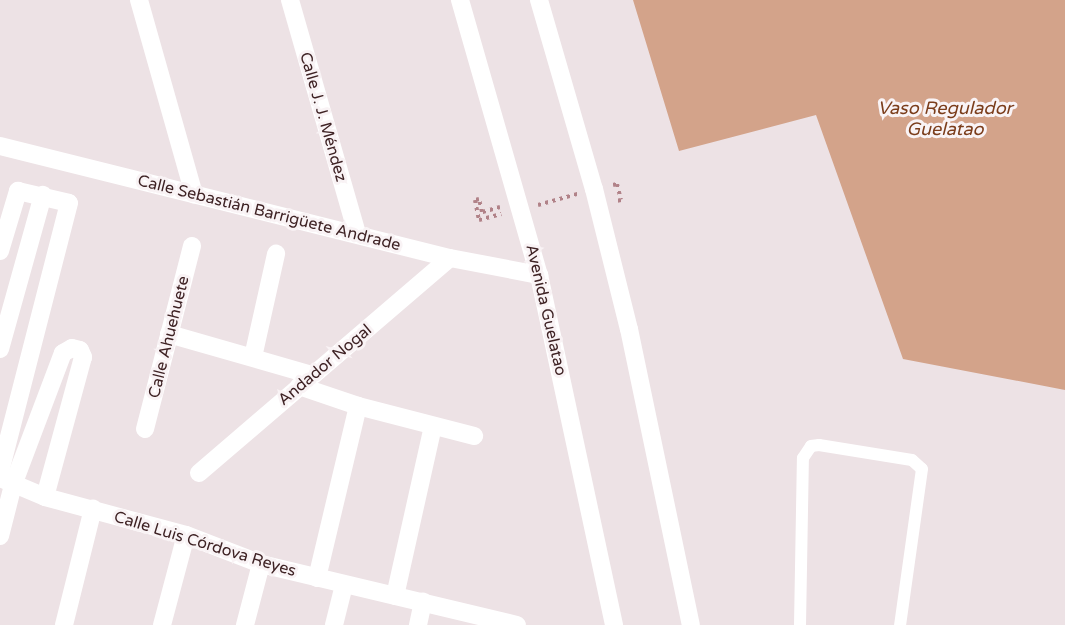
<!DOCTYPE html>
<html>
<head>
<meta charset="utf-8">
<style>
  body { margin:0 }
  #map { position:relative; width:1065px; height:625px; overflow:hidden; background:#ede2e5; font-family:"Varela Round",sans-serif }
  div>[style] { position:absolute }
  .water>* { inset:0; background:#d3a38a }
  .path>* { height:4px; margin-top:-2px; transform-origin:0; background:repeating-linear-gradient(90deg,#b18288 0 3px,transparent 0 7.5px) }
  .lane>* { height:12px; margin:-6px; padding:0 6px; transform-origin:6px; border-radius:6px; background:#fff }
  .street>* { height:18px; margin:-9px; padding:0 9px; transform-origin:9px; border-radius:9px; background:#fff }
  .secondary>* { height:18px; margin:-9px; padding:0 9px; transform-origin:9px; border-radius:9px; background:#fff }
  span { translate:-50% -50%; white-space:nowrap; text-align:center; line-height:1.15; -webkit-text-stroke:6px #f9f3f5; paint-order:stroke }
  .street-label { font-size:16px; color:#3e2224 }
  .water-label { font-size:18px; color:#7b3d1b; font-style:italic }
</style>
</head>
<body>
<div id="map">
  <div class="water">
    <div style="clip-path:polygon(633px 0,1065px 0,1065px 390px,903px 359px,816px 115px,679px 151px)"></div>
  </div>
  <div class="path">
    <div style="left:613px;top:185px;width:4px;rotate:-14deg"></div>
    <div style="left:617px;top:184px;width:16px;rotate:76deg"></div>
    <div style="left:621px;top:200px;width:5px;rotate:169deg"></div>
    <div style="left:538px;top:205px;width:41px;rotate:-15.8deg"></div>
    <div style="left:500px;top:207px;width:19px;rotate:164deg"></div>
    <div style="left:482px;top:212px;width:13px;rotate:-103deg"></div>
    <div style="left:479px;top:199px;width:4px;rotate:166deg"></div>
    <div style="left:475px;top:200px;width:20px;rotate:79deg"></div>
    <div style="left:479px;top:220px;width:23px;rotate:-15deg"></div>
  </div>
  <div class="lane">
    <div style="left:800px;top:625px;width:167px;rotate:-89deg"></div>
    <div style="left:803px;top:458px;width:14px;rotate:-56deg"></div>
    <div style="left:811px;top:446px;width:8px;rotate:-7deg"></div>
    <div style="left:819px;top:445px;width:94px;rotate:9.2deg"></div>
    <div style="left:912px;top:460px;width:13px;rotate:42deg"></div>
    <div style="left:922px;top:469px;width:158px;rotate:98deg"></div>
  </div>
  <div class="street">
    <div style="left:139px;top:0;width:202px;rotate:74.2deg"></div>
    <div style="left:290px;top:0;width:243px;rotate:74deg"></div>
    <div style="left:0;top:146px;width:464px;rotate:14deg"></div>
    <div style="left:450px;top:258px;width:91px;rotate:10.8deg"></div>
    <div style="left:0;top:251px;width:63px;rotate:-73.3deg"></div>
    <div style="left:18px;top:191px;width:52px;rotate:13.2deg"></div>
    <div style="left:69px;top:203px;width:278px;rotate:104.4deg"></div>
    <div style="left:169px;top:334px;width:149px;rotate:16deg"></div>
    <div style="left:0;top:349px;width:160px;rotate:-74.4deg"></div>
    <div style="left:253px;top:357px;width:106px;rotate:-77.4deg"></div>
    <div style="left:299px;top:386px;width:62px;rotate:18.7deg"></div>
    <div style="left:358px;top:406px;width:120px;rotate:14.5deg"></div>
    <div style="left:145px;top:429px;width:189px;rotate:-75.6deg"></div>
    <div style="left:199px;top:473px;width:330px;rotate:-40.6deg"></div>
    <div style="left:0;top:478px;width:49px;rotate:22.9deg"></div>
    <div style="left:45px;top:497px;width:146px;rotate:15.1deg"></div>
    <div style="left:186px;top:535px;width:80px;rotate:21.1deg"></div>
    <div style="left:261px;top:564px;width:263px;rotate:13.4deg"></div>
    <div style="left:0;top:536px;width:53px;rotate:-75.7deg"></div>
    <div style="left:13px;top:485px;width:141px;rotate:-69.3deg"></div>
    <div style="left:63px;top:353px;width:10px;rotate:-29deg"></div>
    <div style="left:72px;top:348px;width:8px;rotate:14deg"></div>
    <div style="left:80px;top:350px;width:8px;rotate:67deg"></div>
    <div style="left:83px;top:357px;width:145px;rotate:105.2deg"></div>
    <div style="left:317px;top:578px;width:177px;rotate:-76.6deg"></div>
    <div style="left:395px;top:596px;width:174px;rotate:-77.4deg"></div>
    <div style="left:64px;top:625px;width:120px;rotate:-76deg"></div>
    <div style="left:162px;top:625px;width:93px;rotate:-75.1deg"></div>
    <div style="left:245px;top:625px;width:63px;rotate:-75.3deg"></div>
    <div style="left:334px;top:625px;width:41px;rotate:-76deg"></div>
    <div style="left:418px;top:625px;width:24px;rotate:-78deg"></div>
  </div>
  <div class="secondary">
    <div style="left:460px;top:0;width:286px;rotate:74deg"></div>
    <div style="left:539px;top:275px;width:358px;rotate:77.9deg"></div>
    <div style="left:539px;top:0;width:197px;rotate:73.8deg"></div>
    <div style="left:594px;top:189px;width:144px;rotate:76deg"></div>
    <div style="left:629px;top:329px;width:302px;rotate:78.2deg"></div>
  </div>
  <div class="street-label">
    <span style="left:323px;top:117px;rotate:74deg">Calle J. J. Méndez</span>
    <span style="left:269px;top:213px;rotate:14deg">Calle Sebastián Barrigüete Andrade</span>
    <span style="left:546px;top:310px;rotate:77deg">Avenida Guelatao</span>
    <span style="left:169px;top:337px;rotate:-76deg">Calle Ahuehuete</span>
    <span style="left:325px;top:365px;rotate:-40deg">Andador Nogal</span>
    <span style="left:205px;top:544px;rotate:17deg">Calle Luis Córdova Reyes</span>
  </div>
  <div class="water-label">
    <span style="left:945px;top:119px">Vaso Regulador<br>Guelatao</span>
  </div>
</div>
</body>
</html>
